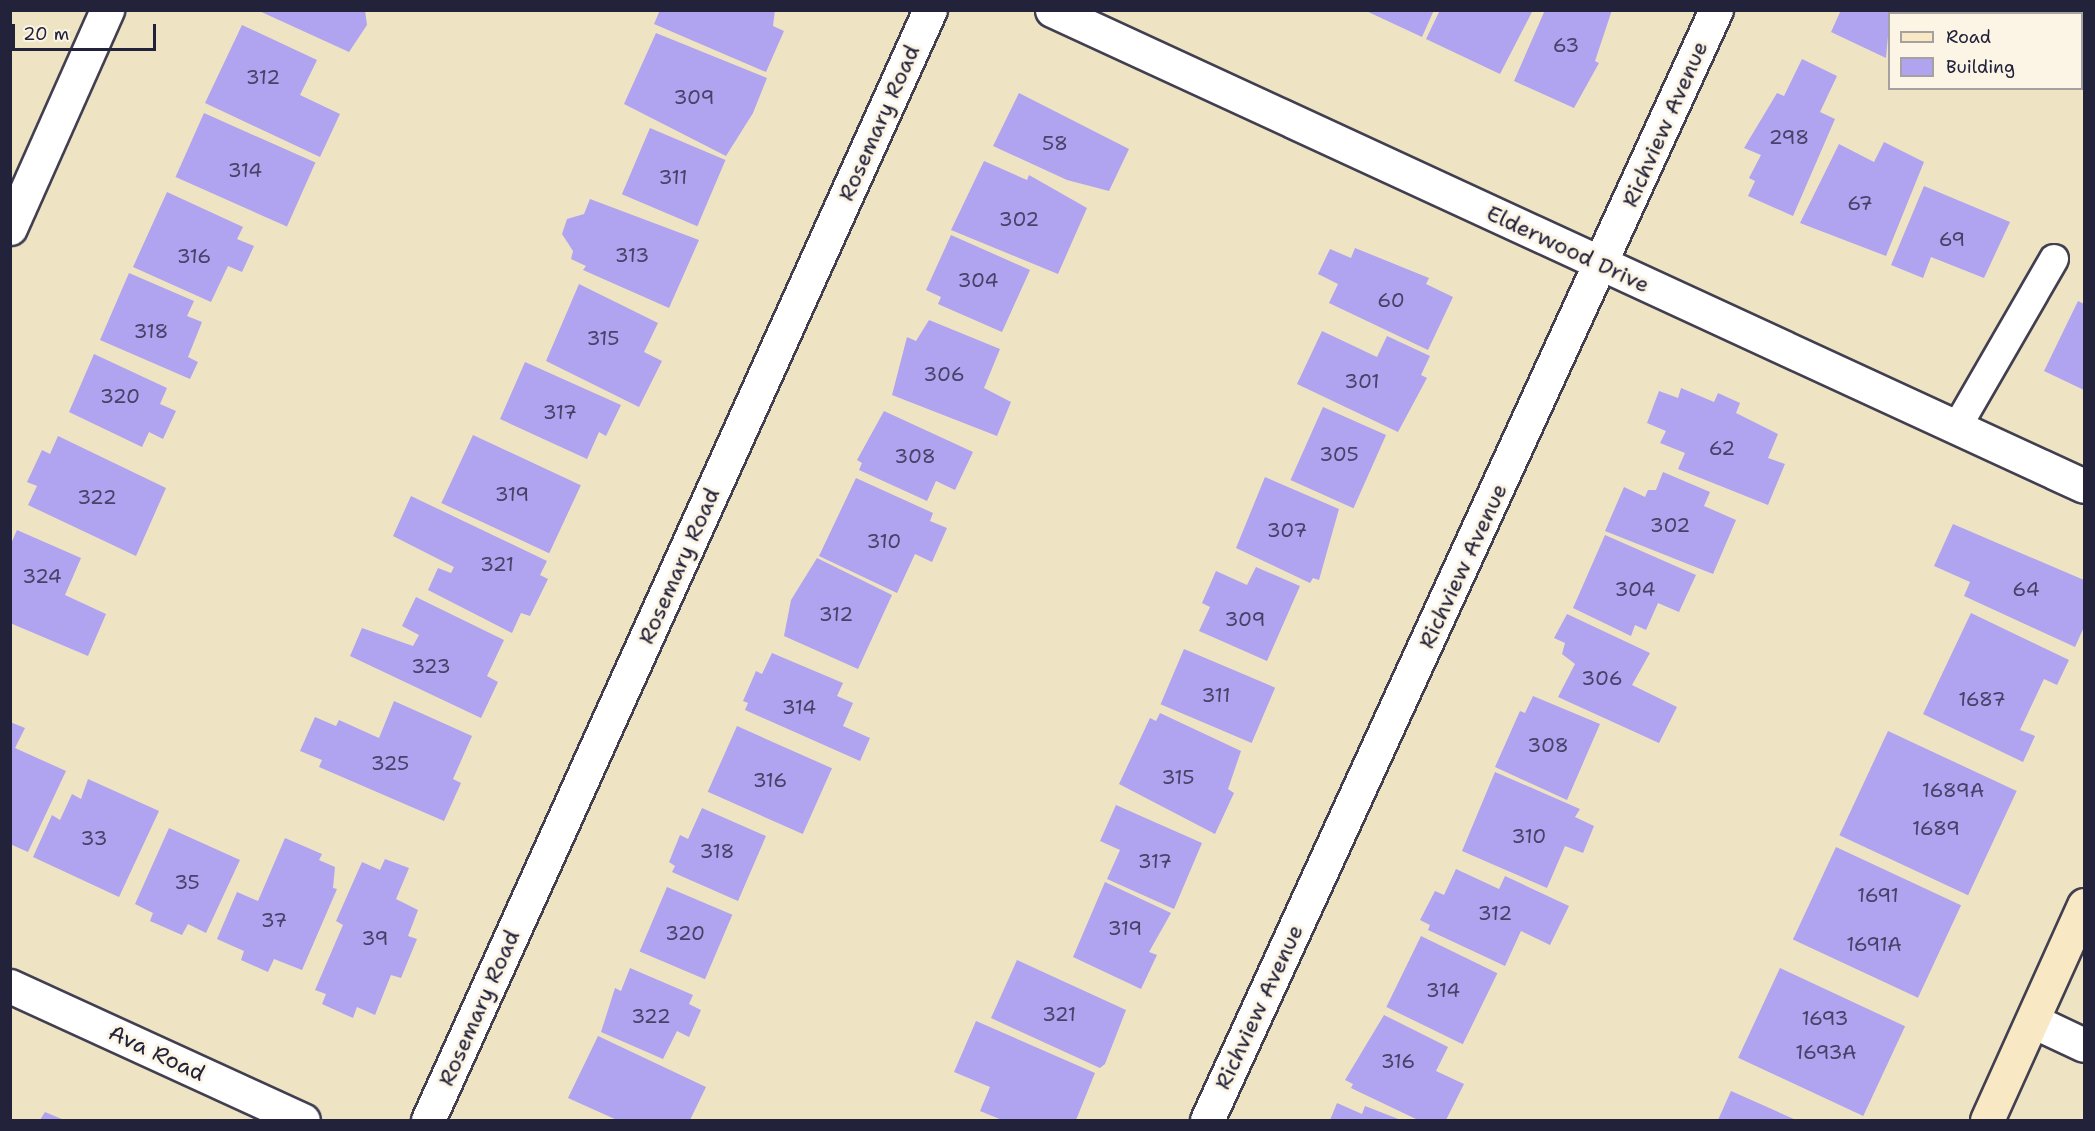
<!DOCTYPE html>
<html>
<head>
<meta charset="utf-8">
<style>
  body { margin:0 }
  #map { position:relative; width:2095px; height:1131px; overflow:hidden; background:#eee4c4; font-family:"Shantell Sans",sans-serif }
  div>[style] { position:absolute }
  .building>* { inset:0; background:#b0a3ef; transform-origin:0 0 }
  .roads { filter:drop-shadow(2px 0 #413f50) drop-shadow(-2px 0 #413f50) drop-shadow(0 2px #413f50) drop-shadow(0 -2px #413f50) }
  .lane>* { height:28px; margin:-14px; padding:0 14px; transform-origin:14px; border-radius:14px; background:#fff }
  .street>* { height:33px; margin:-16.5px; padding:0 16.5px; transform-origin:16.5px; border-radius:16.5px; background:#fff }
  .secondary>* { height:33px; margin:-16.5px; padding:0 16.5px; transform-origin:16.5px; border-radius:16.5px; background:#f8e8c3 }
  span { translate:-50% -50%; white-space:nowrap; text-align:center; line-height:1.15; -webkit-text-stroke:6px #fcf5e5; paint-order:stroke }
  .number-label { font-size:20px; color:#464268 }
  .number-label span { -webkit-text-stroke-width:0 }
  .street-label { font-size:22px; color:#22223b }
  .frame { position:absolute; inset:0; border:12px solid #22223b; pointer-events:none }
  .legend { position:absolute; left:1888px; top:12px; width:195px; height:78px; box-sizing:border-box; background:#fcf5e5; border:2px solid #a5a1a1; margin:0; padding:8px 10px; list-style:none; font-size:18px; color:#22223b }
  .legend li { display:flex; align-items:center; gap:12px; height:30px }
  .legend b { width:30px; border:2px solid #a5a1a1 }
  .scale { position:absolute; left:12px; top:24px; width:144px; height:27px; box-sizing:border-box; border:3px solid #22223b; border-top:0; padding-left:8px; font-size:18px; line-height:21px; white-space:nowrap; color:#22223b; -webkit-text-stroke:4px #fcf5e5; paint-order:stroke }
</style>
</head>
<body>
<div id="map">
  <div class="building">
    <div style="clip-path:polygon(257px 10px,365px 10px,367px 25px,349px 52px)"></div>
    <div style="clip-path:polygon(660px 10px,775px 10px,773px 26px,784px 31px,766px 72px,654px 24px)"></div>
    <div style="clip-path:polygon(1364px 10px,1434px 10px,1422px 37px)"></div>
    <div style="clip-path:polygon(1440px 10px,1533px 10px,1500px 74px,1426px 39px)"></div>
    <div style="clip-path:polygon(1545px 10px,1612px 10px,1595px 61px,1599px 63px,1574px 108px,1514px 81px)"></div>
    <div style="clip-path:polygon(1841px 10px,1952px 10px,1890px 14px,1886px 58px,1831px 32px)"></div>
    <div style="clip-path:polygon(242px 25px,317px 60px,300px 95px,340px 114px,320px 157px,205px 103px)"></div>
    <div style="clip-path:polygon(656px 33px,767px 78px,753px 113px,726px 156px,624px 104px)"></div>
    <div style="clip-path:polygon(1802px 59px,1837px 76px,1820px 112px,1835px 119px,1793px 216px,1748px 196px,1755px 181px,1749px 178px,1761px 155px,1744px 148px,1777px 93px,1784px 96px)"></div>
    <div style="clip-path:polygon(1019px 93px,1129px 149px,1109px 191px,1067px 180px,993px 146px)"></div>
    <div style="left:204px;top:113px;width:122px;height:70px;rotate:24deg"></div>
    <div style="left:650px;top:128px;width:82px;height:72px;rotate:23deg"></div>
    <div style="clip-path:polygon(1884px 142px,1924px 162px,1886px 256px,1800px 223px,1839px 144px,1874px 162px)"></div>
    <div style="clip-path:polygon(984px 161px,1027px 180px,1029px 175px,1087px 208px,1058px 274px,951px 230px)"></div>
    <div style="clip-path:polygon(1924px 186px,2010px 222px,1984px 278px,1931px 257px,1923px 278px,1891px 265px)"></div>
    <div style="clip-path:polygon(167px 192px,243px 227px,237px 239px,254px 246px,242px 272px,228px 266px,211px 302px,133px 267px)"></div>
    <div style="clip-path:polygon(590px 199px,699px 240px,669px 308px,583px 270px,586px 266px,571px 259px,573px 251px,562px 234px,567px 219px,584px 214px)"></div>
    <div style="clip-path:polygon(951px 235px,1030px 270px,1002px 332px,938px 304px,941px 297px,926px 290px)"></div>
    <div style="clip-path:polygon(1355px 248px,1429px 278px,1426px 284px,1453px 297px,1428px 350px,1329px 303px,1338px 284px,1318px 274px,1330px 249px,1351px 258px)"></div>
    <div style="clip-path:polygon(129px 273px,194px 301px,187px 316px,202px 322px,188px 357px,198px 362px,190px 379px,100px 340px)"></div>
    <div style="clip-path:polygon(579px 284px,658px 323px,644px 352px,662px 361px,639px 407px,546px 361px)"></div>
    <div style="clip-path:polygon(2078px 301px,2084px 304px,2084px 390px,2044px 371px)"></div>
    <div style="clip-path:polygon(929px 320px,1000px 349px,984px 388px,1011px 402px,997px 436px,892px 395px,907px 337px,916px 341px)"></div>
    <div style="clip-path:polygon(1322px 331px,1377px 357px,1387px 336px,1430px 356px,1421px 375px,1427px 378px,1398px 432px,1297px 384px)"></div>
    <div style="clip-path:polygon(94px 354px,167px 388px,160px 404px,176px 411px,163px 439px,149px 432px,142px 447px,69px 412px)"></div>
    <div style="clip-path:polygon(525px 362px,621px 405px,606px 436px,599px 432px,587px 459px,500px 419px)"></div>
    <div style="clip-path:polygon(1681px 388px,1714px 402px,1718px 393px,1740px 403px,1736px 413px,1778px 434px,1768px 458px,1785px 464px,1768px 505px,1678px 469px,1685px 453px,1660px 443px,1666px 431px,1647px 423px,1659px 391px,1678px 398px)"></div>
    <div style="left:1323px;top:407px;width:69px;height:80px;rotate:24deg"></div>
    <div style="clip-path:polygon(884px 411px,973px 452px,955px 490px,936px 481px,927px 501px,859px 470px,862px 463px,857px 460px)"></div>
    <div style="left:473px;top:435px;width:119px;height:75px;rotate:25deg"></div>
    <div style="clip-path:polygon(58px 436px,166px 488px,136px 556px,28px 505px,37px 486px,27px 482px,42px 450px,50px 454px)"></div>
    <div style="clip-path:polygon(1663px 472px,1710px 492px,1704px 506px,1736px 520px,1713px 574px,1605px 531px,1624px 487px,1645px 497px,1648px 490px,1656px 490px)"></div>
    <div style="clip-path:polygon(1265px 477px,1339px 509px,1319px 580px,1313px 578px,1310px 583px,1236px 548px)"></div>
    <div style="clip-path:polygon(856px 478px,933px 513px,930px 521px,947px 528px,932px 562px,915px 554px,897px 593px,819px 556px)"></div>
    <div style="clip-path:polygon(411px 496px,547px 561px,540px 575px,548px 579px,530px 616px,521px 613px,512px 633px,428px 590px,438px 568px,451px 573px,454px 567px,393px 536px)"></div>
    <div style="clip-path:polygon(1953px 524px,2084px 580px,2084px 627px,2075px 647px,1964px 596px,1970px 582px,1934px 566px)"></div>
    <div style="clip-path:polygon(17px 530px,81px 558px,65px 595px,106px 614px,88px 656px,10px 623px,10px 546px)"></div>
    <div style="clip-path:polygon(1605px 535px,1696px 575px,1679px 612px,1658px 603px,1646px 630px,1635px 625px,1631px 636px,1573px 608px)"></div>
    <div style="clip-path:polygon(817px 558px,892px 595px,858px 669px,784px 636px,791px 600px)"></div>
    <div style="clip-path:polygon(1256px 567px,1300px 586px,1267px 661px,1199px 631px,1210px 607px,1202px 603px,1216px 571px,1247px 585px)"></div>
    <div style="clip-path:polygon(416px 597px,504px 640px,487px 676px,498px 682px,481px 718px,350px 656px,362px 628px,413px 646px,419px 635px,402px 626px)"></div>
    <div style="clip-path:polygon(1971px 613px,2069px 660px,2057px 685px,2044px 679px,2020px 730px,2035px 736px,2023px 762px,1923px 714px)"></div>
    <div style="clip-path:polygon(1567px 614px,1650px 653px,1632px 685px,1677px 707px,1659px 743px,1558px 697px,1575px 664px,1562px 654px,1565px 643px,1554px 638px)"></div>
    <div style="left:1184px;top:649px;width:99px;height:60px;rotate:23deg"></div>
    <div style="clip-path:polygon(772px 653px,843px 683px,837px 696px,853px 703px,843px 726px,870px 738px,860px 761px,745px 710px,748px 703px,743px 701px,756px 671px,762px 674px)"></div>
    <div style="clip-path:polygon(1533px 696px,1600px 724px,1567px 800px,1495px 767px,1520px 711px,1525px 713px)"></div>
    <div style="clip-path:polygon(394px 701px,472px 736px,453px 779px,461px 783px,444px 821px,319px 767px,322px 760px,300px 751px,315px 717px,336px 726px,339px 720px,379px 738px)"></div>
    <div style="clip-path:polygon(1160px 713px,1241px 751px,1228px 789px,1234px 793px,1215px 834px,1119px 784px,1150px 718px,1156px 721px)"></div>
    <div style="clip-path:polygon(10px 722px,25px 728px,15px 748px,66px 771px,28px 852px,10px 844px)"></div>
    <div style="left:737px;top:726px;width:104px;height:72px;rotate:24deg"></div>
    <div style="left:1888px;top:731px;width:142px;height:115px;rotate:25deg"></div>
    <div style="clip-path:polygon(1495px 772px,1580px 809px,1575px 817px,1594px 826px,1583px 853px,1565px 846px,1547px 888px,1462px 851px)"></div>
    <div style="clip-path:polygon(88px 779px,159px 811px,119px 897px,33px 857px,52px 815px,60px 820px,72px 794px,81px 799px)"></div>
    <div style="clip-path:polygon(1116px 805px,1202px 843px,1174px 909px,1107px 879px,1120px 850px,1100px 841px)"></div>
    <div style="clip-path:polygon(702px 808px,766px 836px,738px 901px,672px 872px,675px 866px,669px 862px,680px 835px,688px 839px)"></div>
    <div style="clip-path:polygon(169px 828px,240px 860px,206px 933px,188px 924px,182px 935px,150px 921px,153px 913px,135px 904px)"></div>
    <div style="clip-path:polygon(285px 838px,322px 854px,319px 860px,335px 867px,333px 888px,337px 889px,302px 970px,274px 959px,268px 972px,241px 960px,244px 951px,217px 939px,237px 892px,258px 901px)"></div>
    <div style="left:1836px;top:847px;width:138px;height:102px;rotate:25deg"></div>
    <div style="clip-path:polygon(385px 859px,409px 868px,396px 899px,418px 910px,408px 936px,417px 939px,401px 978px,391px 975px,375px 1015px,357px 1007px,353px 1018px,322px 1004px,326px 994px,315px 990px,343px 925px,336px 921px,362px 862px,380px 870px)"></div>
    <div style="clip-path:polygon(1456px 869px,1499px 889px,1505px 876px,1569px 906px,1550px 945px,1521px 931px,1505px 966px,1428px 930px,1430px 925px,1420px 920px,1435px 891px,1444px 895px)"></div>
    <div style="clip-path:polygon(1105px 882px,1171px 913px,1149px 952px,1157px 955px,1141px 989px,1073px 957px)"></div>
    <div style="left:667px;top:887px;width:71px;height:70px;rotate:23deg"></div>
    <div style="left:1421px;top:936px;width:85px;height:79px;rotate:26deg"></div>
    <div style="clip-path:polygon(1017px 960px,1126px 1010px,1105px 1064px,1100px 1068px,991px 1018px)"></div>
    <div style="clip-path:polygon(630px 968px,693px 995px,689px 1004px,701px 1010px,689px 1037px,677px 1031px,663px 1059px,601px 1032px,615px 988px,621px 991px)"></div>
    <div style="left:1780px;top:968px;width:138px;height:99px;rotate:25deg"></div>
    <div style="clip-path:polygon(1384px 1015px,1448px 1047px,1436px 1071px,1464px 1084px,1446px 1120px,1418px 1120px,1351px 1088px,1353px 1084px,1345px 1080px)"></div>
    <div style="clip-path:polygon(976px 1021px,1095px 1073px,1076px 1120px,1002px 1120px,980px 1111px,990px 1087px,954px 1072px)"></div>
    <div style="clip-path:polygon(598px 1036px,706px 1087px,690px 1120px,617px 1120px,568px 1098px)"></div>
    <div style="clip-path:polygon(1731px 1091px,1796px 1120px,1718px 1120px)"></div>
    <div style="clip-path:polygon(1337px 1103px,1362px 1114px,1365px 1106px,1401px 1120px,1330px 1120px)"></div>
    <div style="clip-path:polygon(45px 1112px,64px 1120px,40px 1120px)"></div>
  </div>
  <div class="roads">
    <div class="lane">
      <div style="left:1957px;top:427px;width:194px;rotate:-60deg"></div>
    </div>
    <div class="street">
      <div style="left:1052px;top:10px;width:1136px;rotate:24.76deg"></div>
      <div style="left:10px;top:228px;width:239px;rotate:-66deg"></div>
      <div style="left:10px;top:986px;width:322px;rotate:24.6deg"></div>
      <div style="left:2033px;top:1021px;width:56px;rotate:25.2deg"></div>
      <div style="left:428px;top:1120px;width:1218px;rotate:-65.67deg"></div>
      <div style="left:1207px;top:1120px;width:1221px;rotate:-65.37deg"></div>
    </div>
    <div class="secondary">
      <div style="left:1987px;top:1120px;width:236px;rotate:-65.7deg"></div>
    </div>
  </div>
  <div class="number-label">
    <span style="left:1566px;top:45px">63</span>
    <span style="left:263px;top:77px">312</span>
    <span style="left:694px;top:97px">309</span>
    <span style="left:1789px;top:137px">298</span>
    <span style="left:1055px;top:143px">58</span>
    <span style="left:245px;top:170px">314</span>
    <span style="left:673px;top:177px">311</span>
    <span style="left:1860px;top:203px">67</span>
    <span style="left:1019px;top:219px">302</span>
    <span style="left:1952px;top:239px">69</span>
    <span style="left:632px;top:255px">313</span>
    <span style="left:194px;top:256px">316</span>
    <span style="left:978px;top:280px">304</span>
    <span style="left:1391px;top:300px">60</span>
    <span style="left:151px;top:331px">318</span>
    <span style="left:603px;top:338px">315</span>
    <span style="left:944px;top:374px">306</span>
    <span style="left:1362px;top:381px">301</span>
    <span style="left:120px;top:396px">320</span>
    <span style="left:560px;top:412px">317</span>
    <span style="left:1722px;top:448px">62</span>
    <span style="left:1339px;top:454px">305</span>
    <span style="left:915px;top:456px">308</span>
    <span style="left:512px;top:494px">319</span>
    <span style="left:97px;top:497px">322</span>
    <span style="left:1670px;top:525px">302</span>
    <span style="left:1287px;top:530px">307</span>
    <span style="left:884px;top:541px">310</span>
    <span style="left:497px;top:564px">321</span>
    <span style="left:42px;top:576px">324</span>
    <span style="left:1635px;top:589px">304</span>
    <span style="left:2026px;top:589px">64</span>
    <span style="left:836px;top:614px">312</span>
    <span style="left:1245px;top:619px">309</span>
    <span style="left:431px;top:666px">323</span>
    <span style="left:1602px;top:678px">306</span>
    <span style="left:1216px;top:695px">311</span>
    <span style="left:1982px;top:699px">1687</span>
    <span style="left:799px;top:707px">314</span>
    <span style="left:1548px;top:745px">308</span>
    <span style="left:390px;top:763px">325</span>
    <span style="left:1178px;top:777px">315</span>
    <span style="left:770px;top:780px">316</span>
    <span style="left:1953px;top:790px">1689A</span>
    <span style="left:1936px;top:828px">1689</span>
    <span style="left:1529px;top:836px">310</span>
    <span style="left:94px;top:838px">33</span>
    <span style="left:717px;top:851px">318</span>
    <span style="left:1155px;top:861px">317</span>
    <span style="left:187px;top:882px">35</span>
    <span style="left:1878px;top:895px">1691</span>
    <span style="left:1495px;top:913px">312</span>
    <span style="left:274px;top:920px">37</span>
    <span style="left:1125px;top:928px">319</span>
    <span style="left:685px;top:933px">320</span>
    <span style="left:375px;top:938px">39</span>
    <span style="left:1874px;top:944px">1691A</span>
    <span style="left:1443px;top:990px">314</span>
    <span style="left:1059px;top:1014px">321</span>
    <span style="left:651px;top:1016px">322</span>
    <span style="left:1825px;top:1018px">1693</span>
    <span style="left:1826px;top:1052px">1693A</span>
    <span style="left:1398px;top:1061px">316</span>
  </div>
  <div class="street-label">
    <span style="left:879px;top:123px;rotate:-66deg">Rosemary Road</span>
    <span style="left:1665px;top:124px;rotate:-66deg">Richview Avenue</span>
    <span style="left:1568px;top:249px;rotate:25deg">Elderwood Drive</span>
    <span style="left:679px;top:566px;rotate:-66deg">Rosemary Road</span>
    <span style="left:1463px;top:566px;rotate:-65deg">Richview Avenue</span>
    <span style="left:1259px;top:1007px;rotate:-65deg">Richview Avenue</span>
    <span style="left:479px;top:1008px;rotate:-66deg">Rosemary Road</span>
    <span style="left:157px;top:1053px;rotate:25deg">Ava Road</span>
  </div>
  <div class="frame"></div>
  <ul class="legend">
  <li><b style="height:8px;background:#f8e8c3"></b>Road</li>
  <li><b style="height:16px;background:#b0a3ef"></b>Building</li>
  </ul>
  <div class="scale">20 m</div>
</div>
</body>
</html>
